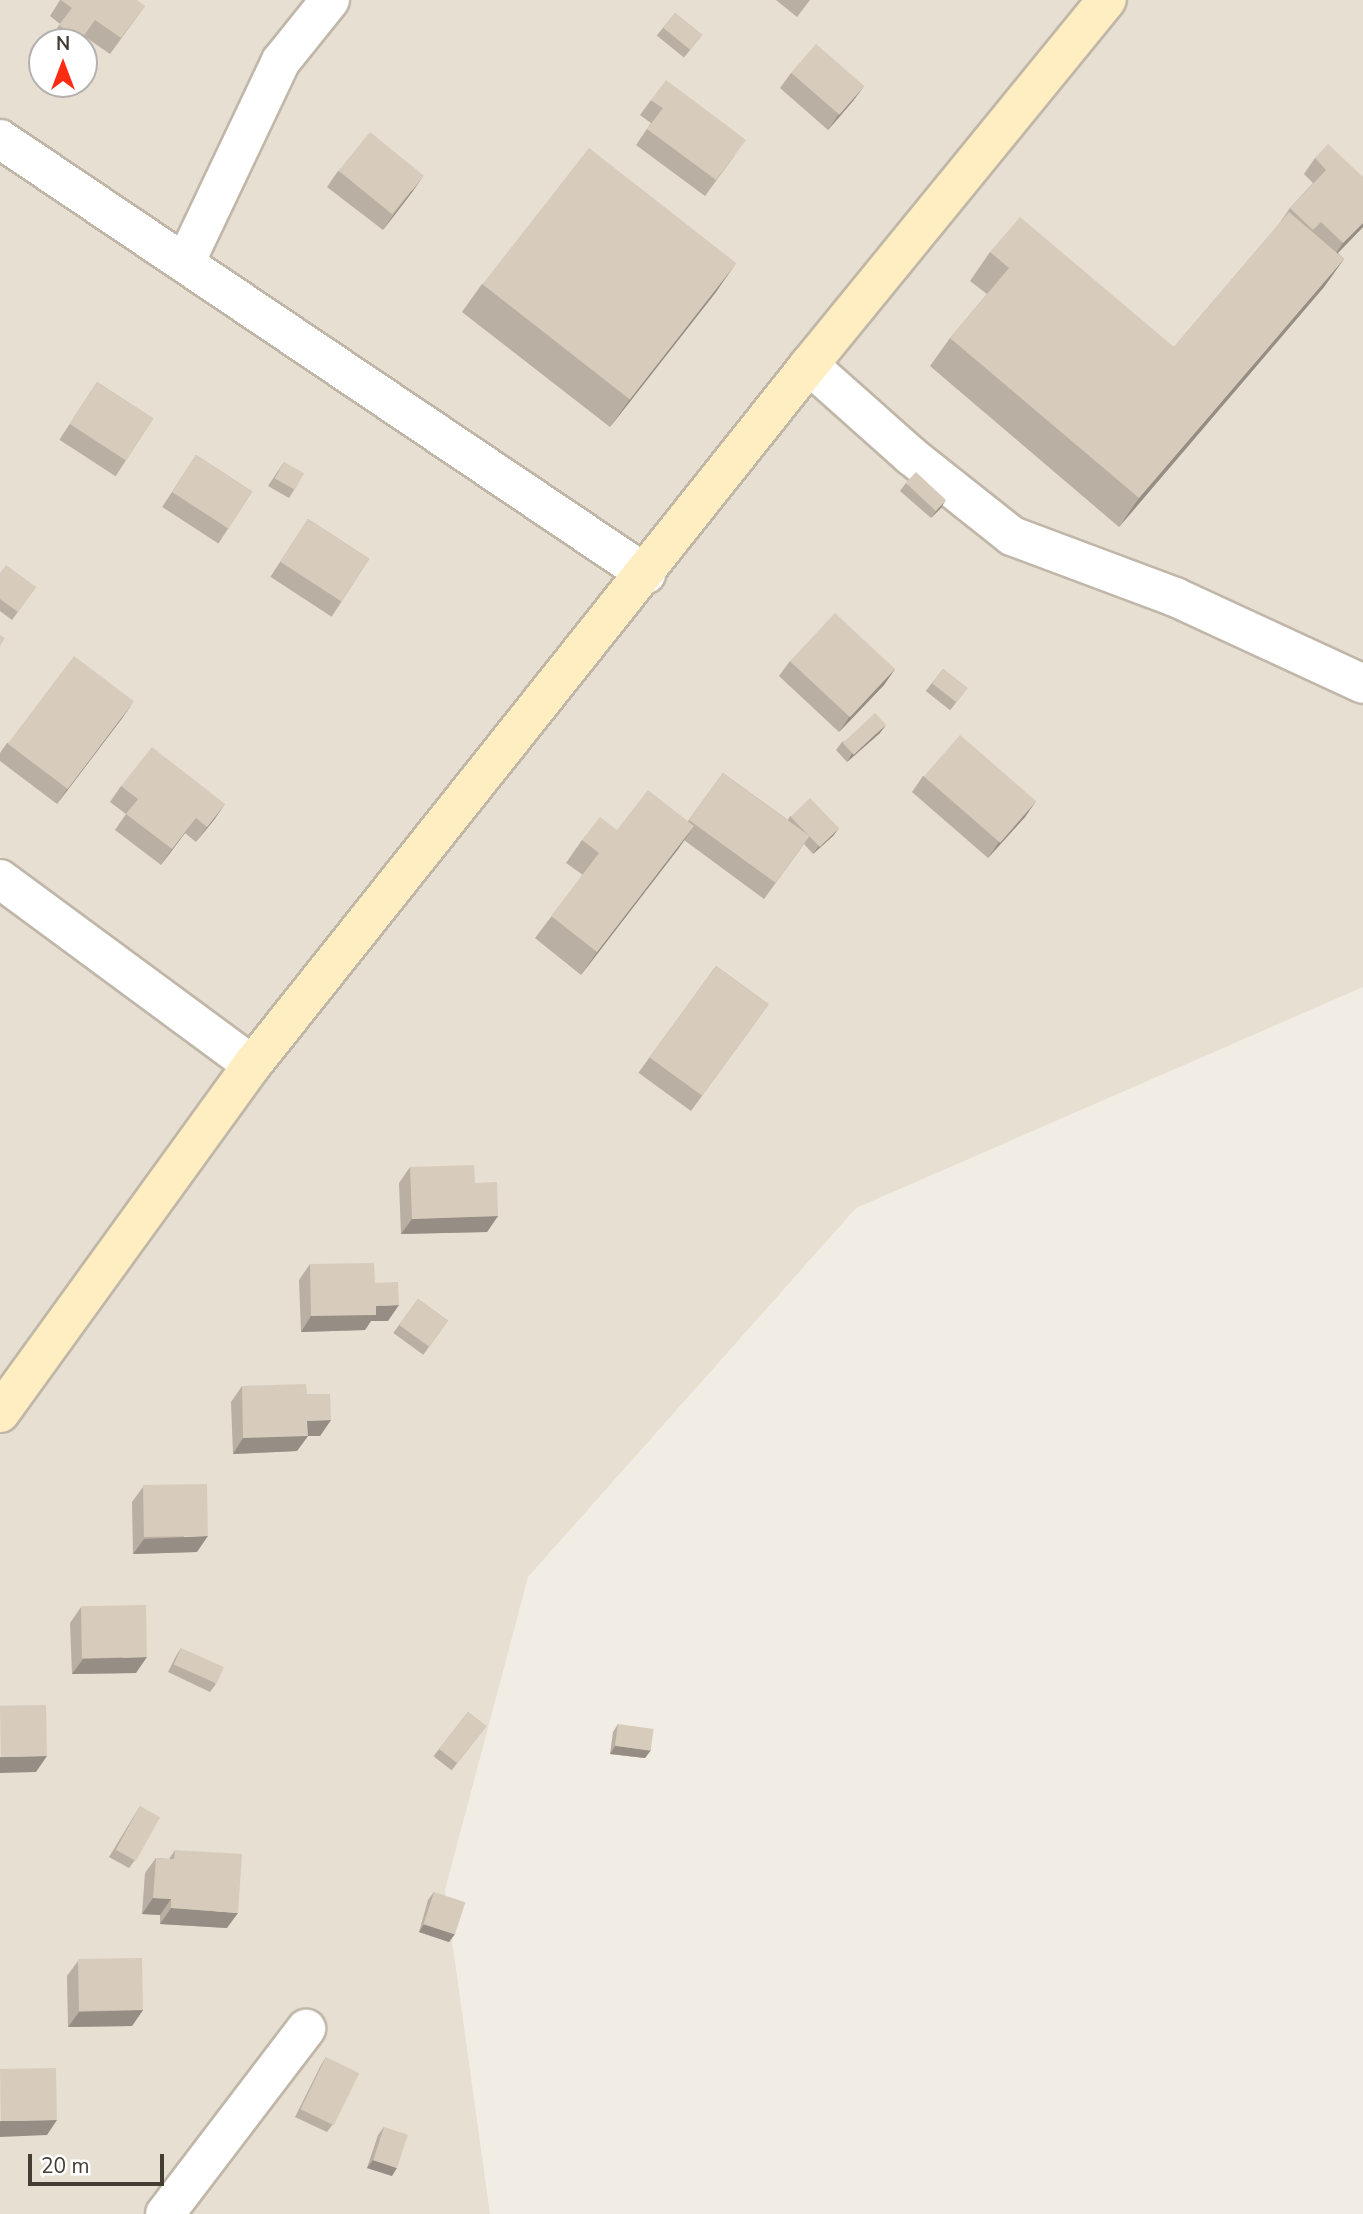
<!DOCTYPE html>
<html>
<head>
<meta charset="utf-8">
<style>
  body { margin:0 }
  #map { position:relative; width:1363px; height:2214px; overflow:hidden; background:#f2ede4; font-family:"Nunito Sans",sans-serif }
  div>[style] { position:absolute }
  .residential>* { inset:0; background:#e6dfd2 }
  .roads { filter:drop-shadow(2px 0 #c0b7a9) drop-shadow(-2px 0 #c0b7a9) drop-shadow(0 2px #c0b7a9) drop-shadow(0 -2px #c0b7a9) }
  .street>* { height:38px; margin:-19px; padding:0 19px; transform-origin:19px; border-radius:19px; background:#fff }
  .secondary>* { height:38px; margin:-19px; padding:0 19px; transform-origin:19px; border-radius:19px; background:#ffeec1 }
  .wall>* { inset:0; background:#b9afa2; transform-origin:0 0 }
  .shaded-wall>* { inset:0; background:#968e84 }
  .building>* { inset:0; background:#d7cbbc; transform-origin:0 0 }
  span { translate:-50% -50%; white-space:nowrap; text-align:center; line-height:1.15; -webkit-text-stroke:5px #fff; paint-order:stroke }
  .north { position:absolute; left:28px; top:28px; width:70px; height:70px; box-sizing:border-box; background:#fff; border:2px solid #b4b1ae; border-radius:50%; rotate:0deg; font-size:19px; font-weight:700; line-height:28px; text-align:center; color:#443d34 }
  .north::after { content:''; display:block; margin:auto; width:24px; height:32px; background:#fb2c12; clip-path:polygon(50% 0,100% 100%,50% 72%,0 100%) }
  .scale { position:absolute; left:28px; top:2154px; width:136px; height:32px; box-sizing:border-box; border:4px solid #443d34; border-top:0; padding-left:9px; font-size:21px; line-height:24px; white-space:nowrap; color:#443d34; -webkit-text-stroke:5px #fff; paint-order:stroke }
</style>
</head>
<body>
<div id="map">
  <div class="residential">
    <div style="clip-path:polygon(evenodd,0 0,1363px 0,1363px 987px,856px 1208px,528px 1577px,445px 1890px,490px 2214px,0 2214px,0 0,42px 42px,84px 42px,84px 84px,42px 84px,42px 42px)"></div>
  </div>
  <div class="roads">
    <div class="street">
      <div style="left:0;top:139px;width:779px;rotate:33.96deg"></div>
      <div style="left:186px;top:261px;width:221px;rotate:-64.6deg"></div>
      <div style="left:281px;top:61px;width:78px;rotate:-51.2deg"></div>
      <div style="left:809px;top:365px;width:137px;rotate:41.7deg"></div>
      <div style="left:911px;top:456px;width:129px;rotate:38.4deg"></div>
      <div style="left:1012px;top:536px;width:174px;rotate:20.5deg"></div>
      <div style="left:1175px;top:597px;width:207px;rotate:24.8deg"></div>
      <div style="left:0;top:879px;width:313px;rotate:36.4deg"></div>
      <div style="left:165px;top:2214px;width:233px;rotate:-52.7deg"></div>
    </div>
    <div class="secondary">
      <div style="left:0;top:1413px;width:430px;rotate:-54.1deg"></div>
      <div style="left:252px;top:1065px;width:895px;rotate:-51.49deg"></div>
      <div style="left:809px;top:365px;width:471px;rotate:-50.8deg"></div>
    </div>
  </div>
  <div class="wall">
    <div style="clip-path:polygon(60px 0,145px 6px,110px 54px,84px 36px,79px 42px,48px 41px,60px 24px,50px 16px)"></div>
    <div style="clip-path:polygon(776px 0,810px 0,797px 17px)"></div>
    <div style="left:675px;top:13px;width:35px;height:29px;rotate:39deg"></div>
    <div style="clip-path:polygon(791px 73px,864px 86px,853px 101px,828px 130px,780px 88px)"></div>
    <div style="clip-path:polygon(651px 100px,735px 155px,705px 196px,636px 145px,651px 123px,640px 115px)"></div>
    <div style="clip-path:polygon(1315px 158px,1363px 177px,1363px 227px,1338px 253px,1344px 259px,1324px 287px,1119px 527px,930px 366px,950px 338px,987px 294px,970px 281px,990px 252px,1174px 347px,1279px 224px,1290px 208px,1313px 183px,1304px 174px)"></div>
    <div style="clip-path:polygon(338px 171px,413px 191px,383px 230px,327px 187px)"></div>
    <div style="clip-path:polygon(736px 263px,716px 292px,610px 427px,462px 312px,482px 284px)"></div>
    <div style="left:97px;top:382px;width:67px;height:69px;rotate:33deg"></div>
    <div style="left:196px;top:455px;width:67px;height:62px;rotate:33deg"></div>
    <div style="clip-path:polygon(284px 462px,294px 490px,289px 498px,268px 486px)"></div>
    <div style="clip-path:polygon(906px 483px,941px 508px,931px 518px,900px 491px)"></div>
    <div style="left:308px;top:519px;width:73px;height:69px;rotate:33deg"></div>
    <div style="clip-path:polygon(0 573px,36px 587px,12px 620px,0 611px)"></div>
    <div style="clip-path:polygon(790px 661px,895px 669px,884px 685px,839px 732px,779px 676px)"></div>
    <div style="left:943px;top:669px;width:31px;height:28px;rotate:38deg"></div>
    <div style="clip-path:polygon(123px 717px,57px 804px,0 761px,0 753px,7px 743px)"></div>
    <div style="clip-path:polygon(880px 733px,847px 762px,836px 750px,842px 742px)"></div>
    <div style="clip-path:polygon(723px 773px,788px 820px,790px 816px,839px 828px,833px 836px,813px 854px,804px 844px,764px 899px,684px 840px,581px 975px,535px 938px,583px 875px,566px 863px,582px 840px,617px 830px,688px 821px)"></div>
    <div style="clip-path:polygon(923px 776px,1036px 801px,1025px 817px,988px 858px,912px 792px)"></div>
    <div style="clip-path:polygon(121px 786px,225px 804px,196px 842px,185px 833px,161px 865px,115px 830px,126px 814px,110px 802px)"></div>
    <div style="left:716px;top:966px;width:65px;height:132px;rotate:36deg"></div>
    <div style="clip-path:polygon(410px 1167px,475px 1183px,498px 1216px,487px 1232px,401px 1234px,399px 1183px)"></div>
    <div style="clip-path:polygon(310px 1264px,375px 1283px,388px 1321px,371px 1321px,365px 1330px,301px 1332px,299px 1280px)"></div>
    <div style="left:418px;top:1299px;width:37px;height:42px;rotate:36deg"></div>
    <div style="clip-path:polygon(242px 1386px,307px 1394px,331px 1420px,320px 1436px,308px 1436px,297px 1451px,233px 1454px,231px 1402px)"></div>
    <div style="clip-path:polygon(143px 1487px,197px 1552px,133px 1554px,132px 1502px)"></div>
    <div style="clip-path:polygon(81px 1607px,136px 1673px,72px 1674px,70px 1623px)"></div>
    <div style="clip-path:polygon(181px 1648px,216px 1684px,210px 1692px,168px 1672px,176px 1656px)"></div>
    <div style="left:468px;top:1712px;width:23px;height:56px;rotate:38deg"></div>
    <div style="clip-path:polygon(618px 1724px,651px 1750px,645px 1758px,610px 1754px,613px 1732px)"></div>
    <div style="clip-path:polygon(140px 1806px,135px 1860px,129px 1868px,109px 1857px)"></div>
    <div style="clip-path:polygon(175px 1850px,227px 1928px,160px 1924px,160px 1915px,142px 1914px,145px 1873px,156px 1858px,169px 1859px)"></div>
    <div style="clip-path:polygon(434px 1892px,455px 1934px,449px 1942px,419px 1932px,428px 1900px)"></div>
    <div style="clip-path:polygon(78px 1961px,143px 2010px,132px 2026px,68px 2027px,67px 1976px)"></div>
    <div style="clip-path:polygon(326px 2057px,333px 2124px,327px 2132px,295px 2117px,321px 2065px)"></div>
    <div style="clip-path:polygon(384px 2127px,392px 2176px,367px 2168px,378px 2135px)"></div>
  </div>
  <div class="shaded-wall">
    <div style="clip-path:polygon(864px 86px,853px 101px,828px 130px,839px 114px)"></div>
    <div style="clip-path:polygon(424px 175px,413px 191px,383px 230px,394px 214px)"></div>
    <div style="clip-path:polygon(1363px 223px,1363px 227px,1332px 259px,1343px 243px)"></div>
    <div style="clip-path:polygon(1344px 259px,1324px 287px,1119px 527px,1139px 498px)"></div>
    <div style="clip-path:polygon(736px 263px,716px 292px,610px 427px,630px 399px)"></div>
    <div style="clip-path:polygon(946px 500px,941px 508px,931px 518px,937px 510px)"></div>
    <div style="clip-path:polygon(895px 669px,884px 685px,839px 732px,850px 716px)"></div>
    <div style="clip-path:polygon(134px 701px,123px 717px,57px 804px,68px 788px)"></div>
    <div style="clip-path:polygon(886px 725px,880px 733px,847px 762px,852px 754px)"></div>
    <div style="clip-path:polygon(1036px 801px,1025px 817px,988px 858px,999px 842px)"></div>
    <div style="clip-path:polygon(225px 804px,214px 820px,196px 842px,207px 827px)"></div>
    <div style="clip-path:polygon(196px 818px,185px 833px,161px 865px,172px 849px)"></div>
    <div style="clip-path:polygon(694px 826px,679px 848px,581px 975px,597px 952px)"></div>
    <div style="clip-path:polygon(839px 828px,833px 836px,813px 854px,819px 846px)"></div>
    <div style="clip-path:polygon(498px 1216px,487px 1232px,401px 1234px,412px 1219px)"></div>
    <div style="clip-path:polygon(399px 1305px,388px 1321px,371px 1321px,365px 1330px,301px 1332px,311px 1316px,376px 1306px)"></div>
    <div style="clip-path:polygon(331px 1420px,320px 1436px,308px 1436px,297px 1451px,233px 1454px,243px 1438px,307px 1421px)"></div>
    <div style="clip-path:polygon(208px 1536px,197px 1552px,133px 1554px,144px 1539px)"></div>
    <div style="clip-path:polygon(147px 1657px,136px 1673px,72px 1674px,83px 1659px)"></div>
    <div style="clip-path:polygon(615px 1746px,651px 1750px,645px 1758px,610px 1754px)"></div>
    <div style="clip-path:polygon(47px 1756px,36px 1772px,0 1773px,0 1757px)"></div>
    <div style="clip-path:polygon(153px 1898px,171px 1899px,160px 1915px,142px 1914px)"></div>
    <div style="clip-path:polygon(171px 1908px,238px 1913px,227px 1928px,160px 1924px)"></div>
    <div style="clip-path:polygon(424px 1924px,455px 1934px,449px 1942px,419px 1932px)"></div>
    <div style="clip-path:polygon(143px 2010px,132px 2026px,68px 2027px,79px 2012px)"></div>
    <div style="clip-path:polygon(57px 2120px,47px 2135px,0 2137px,0 2121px)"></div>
    <div style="clip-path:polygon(373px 2160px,397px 2168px,392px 2176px,367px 2168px)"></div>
  </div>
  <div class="building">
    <div style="clip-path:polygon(61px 0,137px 0,145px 6px,121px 38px,95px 20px,80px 41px,59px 25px,72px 8px)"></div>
    <div style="left:675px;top:13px;width:35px;height:19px;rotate:39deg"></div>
    <div style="left:816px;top:44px;width:64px;height:38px;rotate:41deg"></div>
    <div style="clip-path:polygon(666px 80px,746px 140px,716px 180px,647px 129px,663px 108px,651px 100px)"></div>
    <div style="left:370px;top:132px;width:69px;height:50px;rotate:39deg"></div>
    <div style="clip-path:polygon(1328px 144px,1363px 177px,1363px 223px,1343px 243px,1321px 222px,1313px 230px,1290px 208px,1326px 170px,1315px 158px)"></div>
    <div style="left:589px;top:148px;width:187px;height:173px;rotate:38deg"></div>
    <div style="clip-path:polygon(1289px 212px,1344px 259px,1139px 498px,950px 338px,1009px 268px,990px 252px,1020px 217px,1174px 347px)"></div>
    <div style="left:97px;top:382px;width:67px;height:50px;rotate:33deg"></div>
    <div style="left:196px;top:455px;width:67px;height:44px;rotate:33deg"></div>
    <div style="left:284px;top:462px;width:23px;height:19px;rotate:29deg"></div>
    <div style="left:916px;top:472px;width:41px;height:15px;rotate:43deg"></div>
    <div style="left:308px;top:519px;width:73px;height:51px;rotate:33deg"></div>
    <div style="clip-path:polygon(6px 565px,36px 587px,18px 612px,0 599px,0 573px)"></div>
    <div style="left:835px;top:613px;width:82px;height:66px;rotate:43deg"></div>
    <div style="clip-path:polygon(0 635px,5px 638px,0 646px)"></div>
    <div style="left:74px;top:656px;width:75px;height:110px;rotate:37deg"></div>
    <div style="left:943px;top:669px;width:31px;height:18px;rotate:38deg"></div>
    <div style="left:875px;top:713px;width:16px;height:44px;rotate:47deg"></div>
    <div style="left:960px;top:735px;width:101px;height:55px;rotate:41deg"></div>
    <div style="clip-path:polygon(152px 747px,225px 804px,207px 827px,196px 818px,172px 849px,126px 814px,138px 799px,121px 786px)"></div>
    <div style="left:723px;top:773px;width:107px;height:58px;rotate:36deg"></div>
    <div style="clip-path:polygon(648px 790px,694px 826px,597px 952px,551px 916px,599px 853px,582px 840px,600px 817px,617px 830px)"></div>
    <div style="left:810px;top:798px;width:42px;height:27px;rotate:46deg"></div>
    <div style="left:716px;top:966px;width:65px;height:113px;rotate:36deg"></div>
    <div style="clip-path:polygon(474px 1165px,475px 1183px,497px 1182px,498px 1216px,412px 1219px,410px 1167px)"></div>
    <div style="clip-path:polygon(374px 1263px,375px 1283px,398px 1282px,399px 1305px,376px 1306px,376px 1315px,311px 1316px,310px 1264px)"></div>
    <div style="left:418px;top:1299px;width:37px;height:32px;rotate:36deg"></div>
    <div style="clip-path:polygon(306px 1384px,307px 1394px,330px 1394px,331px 1420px,307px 1421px,308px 1436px,243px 1438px,242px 1386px)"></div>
    <div style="left:207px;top:1484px;width:52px;height:64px;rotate:89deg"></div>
    <div style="left:146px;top:1605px;width:52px;height:65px;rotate:89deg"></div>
    <div style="left:181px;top:1648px;width:47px;height:18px;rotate:24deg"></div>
    <div style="left:46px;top:1705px;width:51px;height:46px;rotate:89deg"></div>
    <div style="left:468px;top:1712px;width:23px;height:47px;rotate:38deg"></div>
    <div style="left:618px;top:1724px;width:36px;height:22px;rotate:8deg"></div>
    <div style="left:140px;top:1806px;width:23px;height:50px;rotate:29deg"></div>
    <div style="clip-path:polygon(175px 1850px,242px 1854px,238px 1913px,171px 1908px,171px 1899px,153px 1898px,156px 1858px,174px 1859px)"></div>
    <div style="left:434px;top:1892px;width:33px;height:34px;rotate:18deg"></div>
    <div style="left:142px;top:1958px;width:52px;height:64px;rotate:89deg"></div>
    <div style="left:326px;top:2057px;width:37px;height:58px;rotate:26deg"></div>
    <div style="left:56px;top:2068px;width:52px;height:56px;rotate:89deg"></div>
    <div style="left:384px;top:2127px;width:25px;height:35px;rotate:18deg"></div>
  </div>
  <div class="north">N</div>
  <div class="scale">20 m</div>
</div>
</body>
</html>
